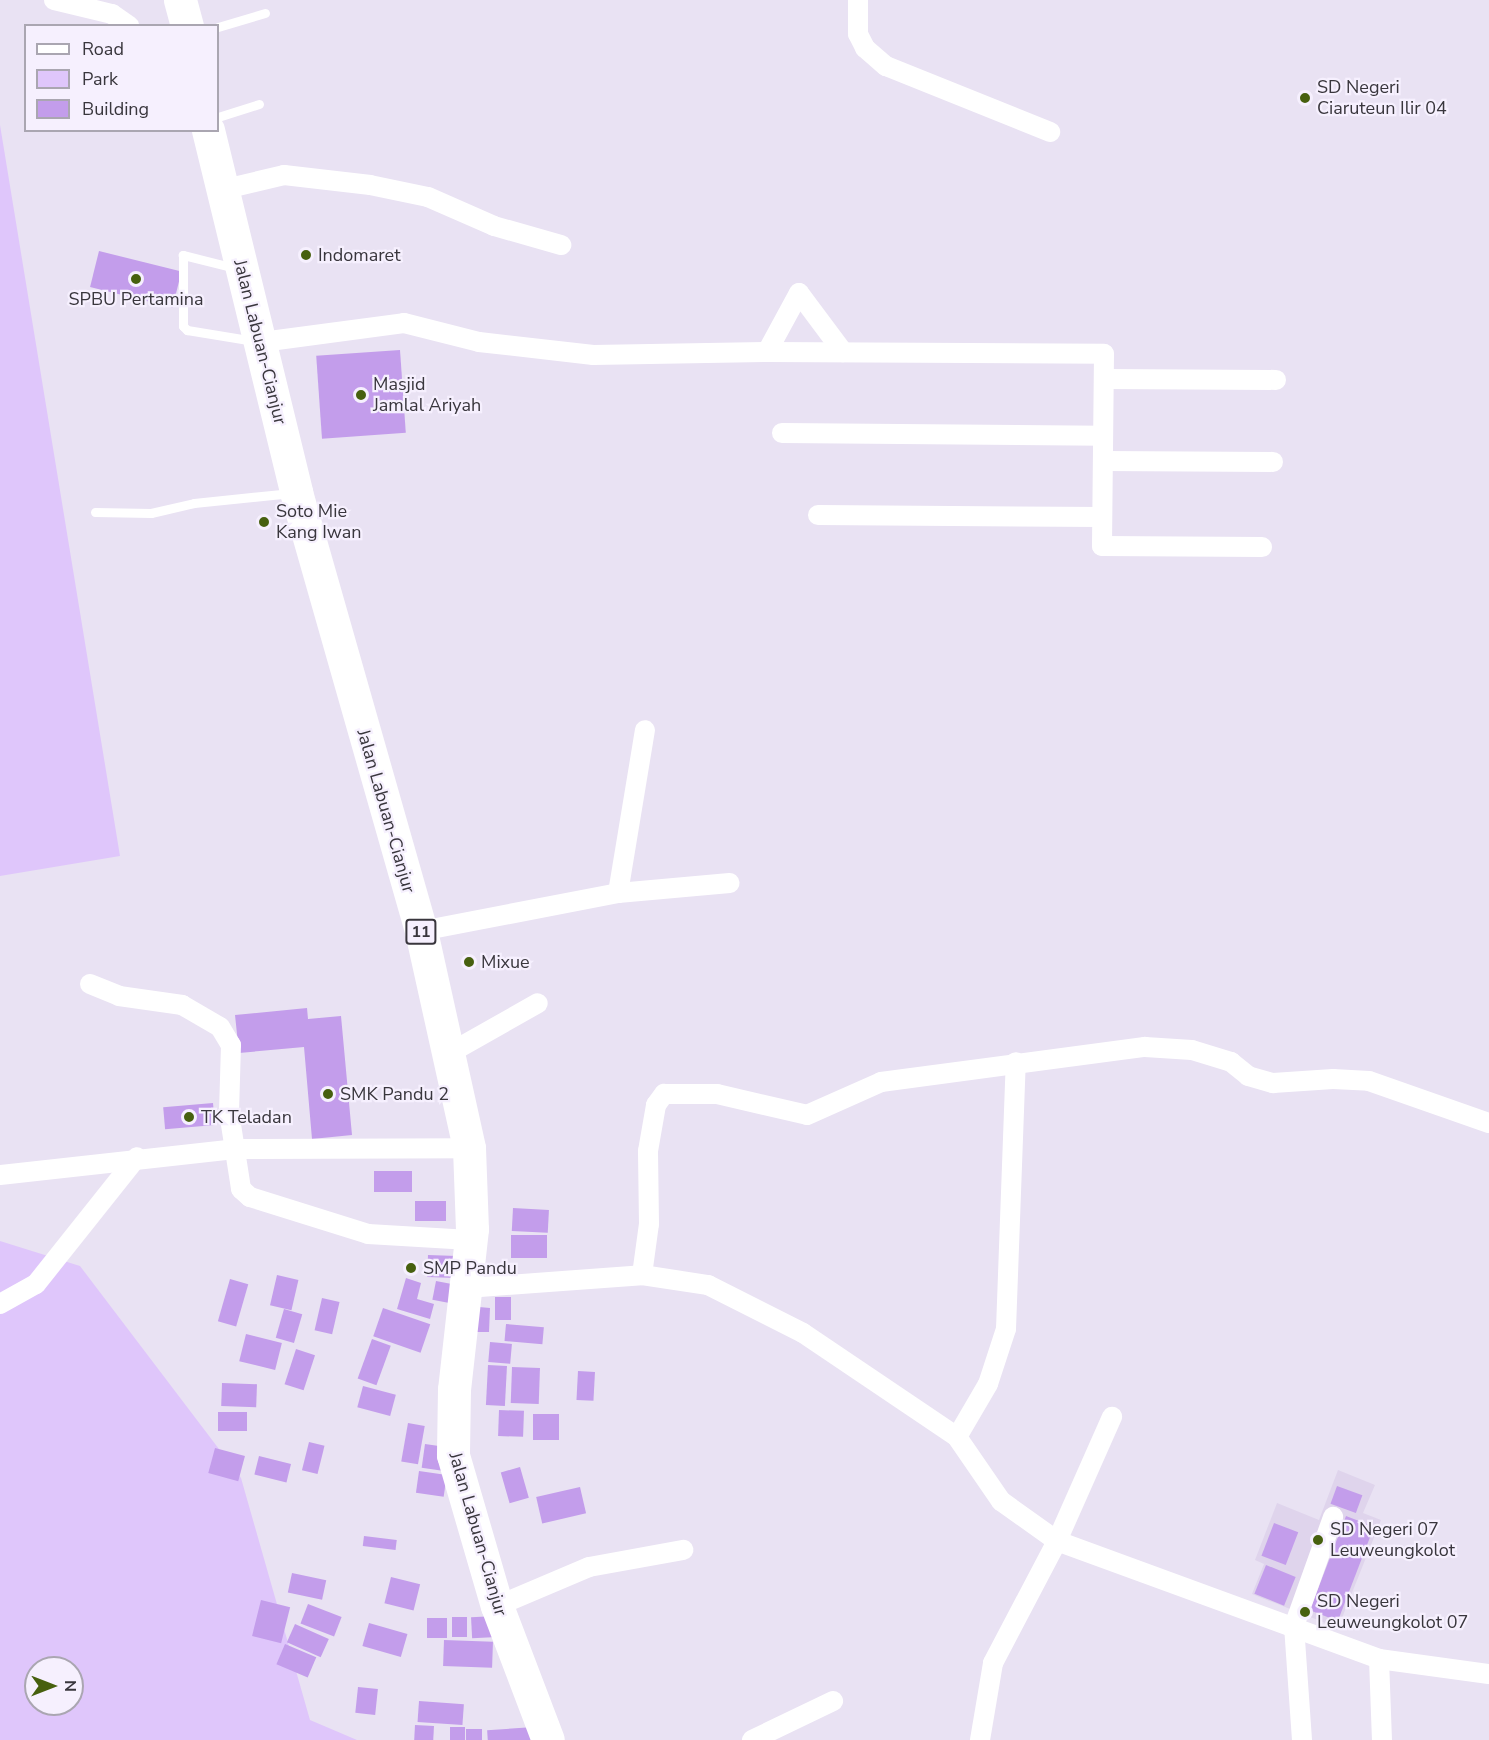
<!DOCTYPE html>
<html>
<head>
<meta charset="utf-8">
<style>
  body { margin:0 }
  #map { position:relative; width:1489px; height:1740px; overflow:hidden; background:#e9e2f3; font-family:"Nunito Sans",sans-serif }
  div>[style] { position:absolute }
  .built>* { inset:0; background:#dfd4ec }
  .green>* { inset:0; background:#dfc6fb }
  .building>* { inset:0; background:#c39deb; transform-origin:0 0 }
  .lane>* { height:9px; margin:-4.5px; padding:0 4.5px; transform-origin:4.5px; border-radius:4.5px; background:#fff }
  .street>* { height:20px; margin:-10px; padding:0 10px; transform-origin:10px; border-radius:10px; background:#fff }
  .highway>* { height:33px; margin:-16.5px; padding:0 16.5px; transform-origin:16.5px; border-radius:16.5px; background:#fff }
  .dots>* { width:16px; height:16px; translate:-50% -50%; box-sizing:border-box; border:3px solid #f6f0fe; border-radius:50% }
  span { translate:-50% -50%; white-space:nowrap; text-align:center; line-height:1.15; -webkit-text-stroke:4.5px #f6f0fe; paint-order:stroke }
  .shield-label span { padding:2px 4px; background:#f6f0fe; border:2px solid; border-radius:4px; -webkit-text-stroke-width:0 }
  .shield-label { font-size:16px; color:#39363d; font-weight:700 }
  .poi-label { font-size:18px; color:#39363d }
  .left { translate:0 -50%; text-align:left }
  .street-label { font-size:18px; color:#39363d }
  .legend { position:absolute; left:24px; top:24px; width:195px; height:108px; box-sizing:border-box; background:#f6f0fe; border:2px solid #aaa6b1; margin:0; padding:8px 10px; list-style:none; font-size:18px; color:#39363d }
  .legend li { display:flex; align-items:center; gap:12px; height:30px }
  .legend b { width:30px; border:2px solid #aaa6b1 }
  .north { position:absolute; left:24px; top:1656px; width:60px; height:60px; box-sizing:border-box; background:#f6f0fe; border:2px solid #aaa6b1; border-radius:50%; rotate:90deg; font-size:16px; font-weight:700; line-height:24px; text-align:center; color:#39363d }
  .north::after { content:''; display:block; margin:auto; width:21px; height:27px; background:#47600f; clip-path:polygon(50% 0,100% 100%,50% 72%,0 100%) }
</style>
</head>
<body>
<div id="map">
  <div class="built">
    <div style="clip-path:polygon(1338px 1470px,1375px 1485px,1363px 1513px,1381px 1520px,1338px 1628px,1252px 1594px,1264px 1564px,1255px 1560px,1277px 1503px,1319px 1520px)"></div>
  </div>
  <div class="green">
    <div style="clip-path:polygon(0 125px,120px 856px,0 876px)"></div>
    <div style="clip-path:polygon(evenodd,0 1241px,80px 1266px,241px 1478px,310px 1720px,357px 1740px,0 1740px,0 1241px,36px 1668px,72px 1668px,72px 1704px,36px 1704px,36px 1668px)"></div>
  </div>
  <div class="building">
    <div style="left:99px;top:251px;width:85px;height:37px;rotate:14deg"></div>
    <div style="left:400px;top:350px;width:83px;height:84px;rotate:86deg"></div>
    <div style="clip-path:polygon(307px 1008px,308px 1019px,341px 1016px,352px 1135px,312px 1139px,304px 1047px,239px 1053px,235px 1015px)"></div>
    <div style="left:213px;top:1103px;width:22px;height:50px;rotate:85deg"></div>
    <div style="left:374px;top:1171px;width:38px;height:21px"></div>
    <div style="left:415px;top:1201px;width:31px;height:20px"></div>
    <div style="left:513px;top:1208px;width:36px;height:23px;rotate:3deg"></div>
    <div style="left:511px;top:1235px;width:36px;height:23px"></div>
    <div style="left:428px;top:1255px;width:29px;height:22px;rotate:2deg"></div>
    <div style="left:277px;top:1275px;width:22px;height:31px;rotate:13deg"></div>
    <div style="clip-path:polygon(406px 1278px,421px 1283px,417px 1299px,434px 1304px,430px 1319px,397px 1309px)"></div>
    <div style="left:230px;top:1279px;width:19px;height:44px;rotate:16deg"></div>
    <div style="left:436px;top:1281px;width:20px;height:19px;rotate:11deg"></div>
    <div style="left:495px;top:1297px;width:16px;height:23px"></div>
    <div style="left:322px;top:1298px;width:18px;height:33px;rotate:13deg"></div>
    <div style="clip-path:polygon(479px 1307px,490px 1308px,489px 1332px,473px 1332px)"></div>
    <div style="left:383px;top:1308px;width:50px;height:30px;rotate:19deg"></div>
    <div style="left:284px;top:1309px;width:19px;height:30px;rotate:16deg"></div>
    <div style="left:506px;top:1324px;width:38px;height:17px;rotate:5deg"></div>
    <div style="left:246px;top:1334px;width:37px;height:28px;rotate:14deg"></div>
    <div style="left:372px;top:1339px;width:20px;height:42px;rotate:20deg"></div>
    <div style="left:490px;top:1342px;width:22px;height:20px;rotate:5deg"></div>
    <div style="left:296px;top:1349px;width:20px;height:37px;rotate:18deg"></div>
    <div style="left:488px;top:1365px;width:19px;height:40px;rotate:3deg"></div>
    <div style="left:512px;top:1367px;width:28px;height:36px;rotate:2deg"></div>
    <div style="left:578px;top:1371px;width:17px;height:29px;rotate:3deg"></div>
    <div style="left:222px;top:1383px;width:35px;height:23px;rotate:2deg"></div>
    <div style="left:363px;top:1386px;width:34px;height:22px;rotate:15deg"></div>
    <div style="left:499px;top:1410px;width:25px;height:26px;rotate:2deg"></div>
    <div style="left:218px;top:1412px;width:29px;height:19px"></div>
    <div style="left:533px;top:1414px;width:26px;height:26px"></div>
    <div style="left:408px;top:1423px;width:17px;height:39px;rotate:10deg"></div>
    <div style="left:309px;top:1442px;width:16px;height:29px;rotate:14deg"></div>
    <div style="left:425px;top:1444px;width:21px;height:24px;rotate:8deg"></div>
    <div style="left:215px;top:1448px;width:31px;height:26px;rotate:15deg"></div>
    <div style="left:259px;top:1456px;width:33px;height:19px;rotate:14deg"></div>
    <div style="left:520px;top:1467px;width:32px;height:20px;rotate:74deg"></div>
    <div style="left:419px;top:1471px;width:28px;height:22px;rotate:8deg"></div>
    <div style="left:1337px;top:1486px;width:27px;height:19px;rotate:20deg"></div>
    <div style="left:580px;top:1487px;width:27px;height:45px;rotate:77deg"></div>
    <div style="left:1346px;top:1516px;width:30px;height:101px;rotate:21deg"></div>
    <div style="left:1274px;top:1523px;width:26px;height:35px;rotate:21deg"></div>
    <div style="left:364px;top:1536px;width:33px;height:10px;rotate:7deg"></div>
    <div style="left:1266px;top:1565px;width:32px;height:31px;rotate:22deg"></div>
    <div style="left:292px;top:1573px;width:35px;height:20px;rotate:12deg"></div>
    <div style="left:391px;top:1577px;width:30px;height:27px;rotate:14deg"></div>
    <div style="left:261px;top:1600px;width:30px;height:37px;rotate:14deg"></div>
    <div style="left:308px;top:1604px;width:36px;height:21px;rotate:21deg"></div>
    <div style="left:496px;top:1616px;width:21px;height:25px;rotate:87deg"></div>
    <div style="left:452px;top:1617px;width:15px;height:20px"></div>
    <div style="left:427px;top:1618px;width:20px;height:20px"></div>
    <div style="left:369px;top:1623px;width:40px;height:24px;rotate:16deg"></div>
    <div style="left:295px;top:1624px;width:37px;height:20px;rotate:24deg"></div>
    <div style="left:444px;top:1640px;width:49px;height:26px;rotate:2deg"></div>
    <div style="left:285px;top:1644px;width:34px;height:22px;rotate:23deg"></div>
    <div style="left:358px;top:1687px;width:20px;height:26px;rotate:6deg"></div>
    <div style="left:419px;top:1701px;width:45px;height:21px;rotate:4deg"></div>
    <div style="left:415px;top:1725px;width:19px;height:15px;rotate:3deg"></div>
    <div style="left:450px;top:1727px;width:15px;height:13px"></div>
    <div style="left:534px;top:1727px;width:13px;height:47px;rotate:86deg"></div>
    <div style="left:466px;top:1729px;width:16px;height:11px"></div>
  </div>
  <div class="lane">
    <div style="left:218px;top:27px;width:49px;rotate:-16.6deg"></div>
    <div style="left:218px;top:117px;width:43px;rotate:-17.6deg"></div>
    <div style="left:235px;top:268px;width:54px;rotate:-166deg"></div>
    <div style="left:183px;top:255px;width:71px;rotate:90deg"></div>
    <div style="left:183px;top:326px;width:6px;rotate:45deg"></div>
    <div style="left:187px;top:330px;width:68px;rotate:9.3deg"></div>
    <div style="left:95px;top:512px;width:56px;rotate:1deg"></div>
    <div style="left:151px;top:513px;width:44px;rotate:-13.1deg"></div>
    <div style="left:194px;top:503px;width:98px;rotate:-5.9deg"></div>
  </div>
  <div class="street">
    <div style="left:54px;top:0;width:60px;rotate:13.6deg"></div>
    <div style="left:112px;top:14px;width:21px;rotate:35deg"></div>
    <div style="left:858px;top:0;width:34px;rotate:90deg"></div>
    <div style="left:858px;top:34px;width:16px;rotate:63deg"></div>
    <div style="left:865px;top:48px;width:28px;rotate:41deg"></div>
    <div style="left:886px;top:66px;width:177px;rotate:21.9deg"></div>
    <div style="left:221px;top:190px;width:65px;rotate:-13.4deg"></div>
    <div style="left:284px;top:175px;width:87px;rotate:6.6deg"></div>
    <div style="left:370px;top:185px;width:59px;rotate:11.7deg"></div>
    <div style="left:428px;top:197px;width:72px;rotate:23.7deg"></div>
    <div style="left:494px;top:226px;width:70px;rotate:15.8deg"></div>
    <div style="left:262px;top:342px;width:143px;rotate:-7.6deg"></div>
    <div style="left:404px;top:323px;width:77px;rotate:14.2deg"></div>
    <div style="left:479px;top:342px;width:115px;rotate:6.5deg"></div>
    <div style="left:593px;top:355px;width:174px;rotate:-1deg"></div>
    <div style="left:767px;top:352px;width:337px;rotate:0.3deg"></div>
    <div style="left:1104px;top:354px;width:192px;rotate:90.6deg"></div>
    <div style="left:1102px;top:546px;width:160px;rotate:0.4deg"></div>
    <div style="left:767px;top:352px;width:67px;rotate:-61.5deg"></div>
    <div style="left:799px;top:293px;width:74px;rotate:53.3deg"></div>
    <div style="left:1104px;top:379px;width:172px;rotate:0.3deg"></div>
    <div style="left:782px;top:433px;width:321px;rotate:0.5deg"></div>
    <div style="left:1103px;top:461px;width:170px;rotate:0.3deg"></div>
    <div style="left:818px;top:515px;width:284px;rotate:0.4deg"></div>
    <div style="left:618px;top:893px;width:165px;rotate:-80.6deg"></div>
    <div style="left:421px;top:931px;width:201px;rotate:-10.9deg"></div>
    <div style="left:618px;top:893px;width:112px;rotate:-5.1deg"></div>
    <div style="left:90px;top:984px;width:31px;rotate:22deg"></div>
    <div style="left:119px;top:996px;width:64px;rotate:8.1deg"></div>
    <div style="left:182px;top:1005px;width:44px;rotate:30.1deg"></div>
    <div style="left:220px;top:1027px;width:21px;rotate:59deg"></div>
    <div style="left:231px;top:1045px;width:67px;rotate:91.7deg"></div>
    <div style="left:229px;top:1112px;width:78px;rotate:81.1deg"></div>
    <div style="left:241px;top:1189px;width:12px;rotate:42deg"></div>
    <div style="left:250px;top:1197px;width:124px;rotate:17.4deg"></div>
    <div style="left:368px;top:1234px;width:102px;rotate:3.4deg"></div>
    <div style="left:448px;top:1054px;width:103px;rotate:-29.5deg"></div>
    <div style="left:0;top:1175px;width:236px;rotate:-6.3deg"></div>
    <div style="left:235px;top:1149px;width:234px;rotate:-0.2deg"></div>
    <div style="left:642px;top:1275px;width:51px;rotate:-82.2deg"></div>
    <div style="left:649px;top:1224px;width:73px;rotate:-90.8deg"></div>
    <div style="left:648px;top:1151px;width:47px;rotate:-80.1deg"></div>
    <div style="left:656px;top:1105px;width:14px;rotate:-54deg"></div>
    <div style="left:664px;top:1094px;width:53px"></div>
    <div style="left:717px;top:1094px;width:92px;rotate:13.1deg"></div>
    <div style="left:807px;top:1115px;width:81px;rotate:-24deg"></div>
    <div style="left:881px;top:1082px;width:266px;rotate:-7.6deg"></div>
    <div style="left:1145px;top:1047px;width:47px;rotate:3.7deg"></div>
    <div style="left:1192px;top:1050px;width:41px;rotate:17.1deg"></div>
    <div style="left:1231px;top:1062px;width:22px;rotate:39deg"></div>
    <div style="left:1248px;top:1076px;width:26px;rotate:16deg"></div>
    <div style="left:1273px;top:1083px;width:60px;rotate:-3.8deg"></div>
    <div style="left:1333px;top:1079px;width:36px;rotate:3deg"></div>
    <div style="left:1369px;top:1081px;width:127px;rotate:19.3deg"></div>
    <div style="left:467px;top:1288px;width:175px;rotate:-4.2deg"></div>
    <div style="left:642px;top:1275px;width:67px;rotate:8.6deg"></div>
    <div style="left:708px;top:1285px;width:106px;rotate:26.8deg"></div>
    <div style="left:803px;top:1333px;width:186px;rotate:34deg"></div>
    <div style="left:957px;top:1437px;width:78px;rotate:55.5deg"></div>
    <div style="left:1001px;top:1501px;width:69px;rotate:35.5deg"></div>
    <div style="left:1057px;top:1541px;width:343px;rotate:20.1deg"></div>
    <div style="left:1379px;top:1659px;width:111px;rotate:7.8deg"></div>
    <div style="left:0;top:1304px;width:41px;rotate:-29.1deg"></div>
    <div style="left:36px;top:1284px;width:162px;rotate:-51.5deg"></div>
    <div style="left:957px;top:1437px;width:61px;rotate:-59.7deg"></div>
    <div style="left:988px;top:1384px;width:58px;rotate:-71.9deg"></div>
    <div style="left:1006px;top:1329px;width:267px;rotate:-87.9deg"></div>
    <div style="left:497px;top:1606px;width:100px;rotate:-23deg"></div>
    <div style="left:589px;top:1567px;width:96px;rotate:-10.3deg"></div>
    <div style="left:1379px;top:1659px;width:81px;rotate:87.9deg"></div>
    <div style="left:752px;top:1740px;width:90px;rotate:-25.7deg"></div>
    <div style="left:980px;top:1740px;width:78px;rotate:-80.4deg"></div>
    <div style="left:993px;top:1663px;width:138px;rotate:-62.3deg"></div>
    <div style="left:1057px;top:1541px;width:136px;rotate:-66.1deg"></div>
    <div style="left:1302px;top:1740px;width:114px;rotate:-94deg"></div>
    <div style="left:1294px;top:1626px;width:116px;rotate:-70.3deg"></div>
  </div>
  <div class="highway">
    <div style="left:180px;top:0;width:27px;rotate:75deg"></div>
    <div style="left:208px;top:130px;width:373px;rotate:76.3deg"></div>
    <div style="left:296px;top:492px;width:456px;rotate:74.1deg"></div>
    <div style="left:421px;top:931px;width:222px;rotate:77.5deg"></div>
    <div style="left:469px;top:1148px;width:81px;rotate:87.9deg"></div>
    <div style="left:472px;top:1229px;width:161px;rotate:96.4deg"></div>
    <div style="left:454px;top:1389px;width:66px;rotate:90.9deg"></div>
    <div style="left:453px;top:1455px;width:157px;rotate:73.8deg"></div>
    <div style="left:497px;top:1606px;width:143px;rotate:69.2deg"></div>
  </div>
  <div class="dots">
    <div style="left:1305px;top:98px;background:#47600f"></div>
    <div style="left:306px;top:255px;background:#47600f"></div>
    <div style="left:136px;top:279px;background:#47600f"></div>
    <div style="left:361px;top:395px;background:#47600f"></div>
    <div style="left:264px;top:522px;background:#47600f"></div>
    <div style="left:469px;top:962px;background:#47600f"></div>
    <div style="left:328px;top:1094px;background:#47600f"></div>
    <div style="left:189px;top:1117px;background:#47600f"></div>
    <div style="left:411px;top:1268px;background:#47600f"></div>
    <div style="left:1318px;top:1540px;background:#47600f"></div>
    <div style="left:1305px;top:1612px;background:#47600f"></div>
  </div>
  <div class="shield-label">
    <span style="left:421px;top:932px">11</span>
  </div>
  <div class="poi-label">
    <span class="left" style="left:1317px;top:98px">SD Negeri<br>Ciaruteun Ilir 04</span>
    <span class="left" style="left:318px;top:255px">Indomaret</span>
    <span style="left:136px;top:299px">SPBU Pertamina</span>
    <span class="left" style="left:373px;top:395px">Masjid<br>Jamlal Ariyah</span>
    <span class="left" style="left:276px;top:522px">Soto Mie<br>Kang Iwan</span>
    <span class="left" style="left:481px;top:962px">Mixue</span>
    <span class="left" style="left:340px;top:1094px">SMK Pandu 2</span>
    <span class="left" style="left:201px;top:1117px">TK Teladan</span>
    <span class="left" style="left:423px;top:1268px">SMP Pandu</span>
    <span class="left" style="left:1330px;top:1540px">SD Negeri 07<br>Leuweungkolot</span>
    <span class="left" style="left:1317px;top:1612px">SD Negeri<br>Leuweungkolot 07</span>
  </div>
  <div class="street-label">
    <span style="left:260px;top:342px;rotate:76deg">Jalan Labuan-Cianjur</span>
    <span style="left:386px;top:811px;rotate:74deg">Jalan Labuan-Cianjur</span>
    <span style="left:478px;top:1534px;rotate:74deg">Jalan Labuan-Cianjur</span>
  </div>
  <ul class="legend">
  <li><b style="height:8px;background:#fff"></b>Road</li>
  <li><b style="height:16px;background:#dfc6fb"></b>Park</li>
  <li><b style="height:16px;background:#c39deb"></b>Building</li>
  </ul>
  <div class="north">N</div>
</div>
</body>
</html>
